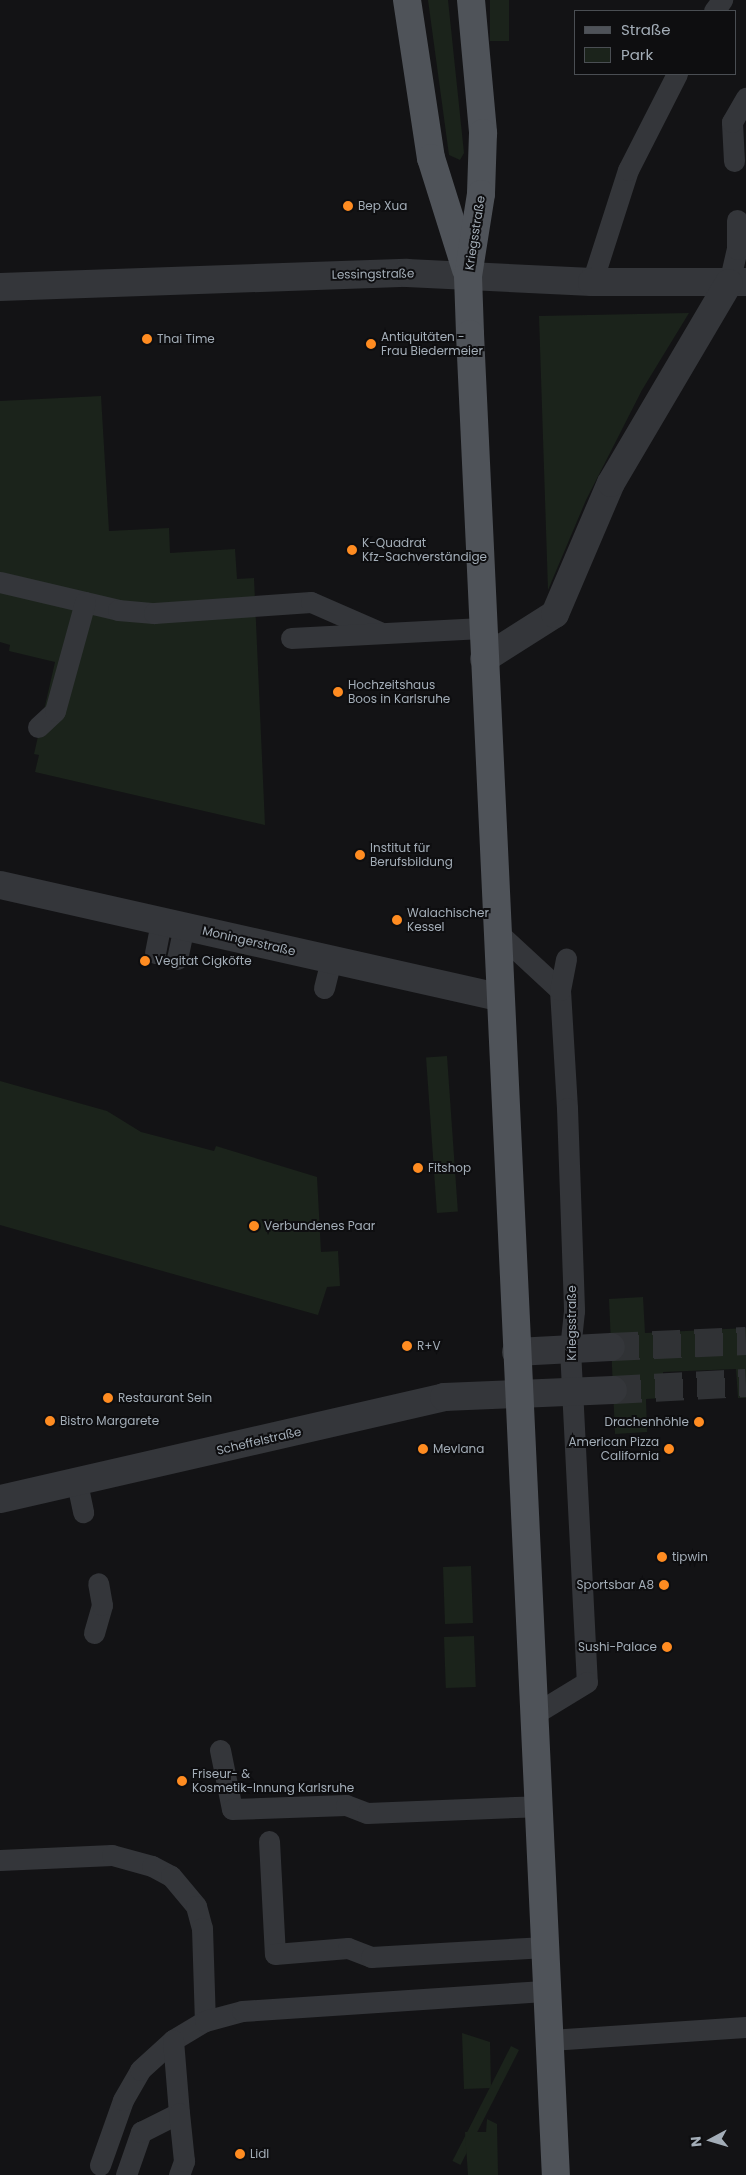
<!DOCTYPE html>
<html>
<head>
<meta charset="utf-8">
<style>
  body { margin:0 }
  #map { position:relative; width:746px; height:2175px; overflow:hidden; background:#131315; font-family:Poppins,sans-serif }
  div>[style] { position:absolute }
  .green>* { inset:0; background:#1b231b; transform-origin:0 0 }
  .tertiary-tunnel>* { height:28px; margin-top:-14px; transform-origin:0; background:repeating-linear-gradient(90deg,#303235 0 28px,transparent 0 42px) }
  .service>* { height:21px; margin:-10.5px; padding:0 10.5px; transform-origin:10.5px; border-radius:10.5px; background:#34363a }
  .minor>* { height:28px; margin:-14px; padding:0 14px; transform-origin:14px; border-radius:14px; background:#34363a }
  .tertiary>* { height:28px; margin:-14px; padding:0 14px; transform-origin:14px; border-radius:14px; background:#34363a }
  .primary>* { height:28px; margin:-14px; padding:0 14px; transform-origin:14px; border-radius:14px; background:#4f5359 }
  .dots>* { width:14px; height:14px; translate:-50% -50%; box-sizing:border-box; border:2px solid #0e0e10; border-radius:50% }
  span { translate:-50% -50%; white-space:nowrap; text-align:center; line-height:1.15; -webkit-text-stroke:4px #0e0e10; paint-order:stroke }
  .poi-label { font-size:12px; color:#a3adb7 }
  .left { translate:0 -50%; text-align:left }
  .right { translate:-100% -50%; text-align:right }
  .street-label { font-size:12px; color:#a3adb7 }
  .legend { position:absolute; left:574px; top:10px; width:162px; height:65px; box-sizing:border-box; background:#0e0e10; border:1px solid #4a4e53; margin:0; padding:6px 9px; list-style:none; font-size:15px; color:#a3adb7 }
  .legend li { display:flex; align-items:center; gap:10px; height:25px }
  .legend b { width:25px; border:1px solid #4a4e53 }
  .north { position:absolute; left:686px; top:2115px; width:50px; height:50px; -webkit-text-stroke:4px #0e0e10; paint-order:stroke; rotate:264deg; font-size:14px; font-weight:700; line-height:20px; text-align:center; color:#a3adb7 }
  .north::after { content:''; display:block; margin:auto; width:18px; height:22px; background:#a3adb7; clip-path:polygon(50% 0,100% 100%,50% 72%,0 100%) }
</style>
</head>
<body>
<div id="map">
  <div class="green">
    <div style="clip-path:polygon(428px 0,448px 0,464px 153px,460px 160px,449px 155px)"></div>
    <div style="left:490px;top:0;width:19px;height:41px"></div>
    <div style="clip-path:polygon(689px 313px,642px 390px,586px 500px,548px 590px,539px 316px)"></div>
    <div style="clip-path:polygon(101px 396px,109px 531px,169px 528px,170px 553px,235px 549px,237px 579px,254px 578px,265px 825px,35px 772px,39px 755px,34px 754px,55px 662px,9px 651px,10px 645px,0 642px,0 401px)"></div>
    <div style="left:447px;top:1056px;width:156px;height:21px;rotate:86deg"></div>
    <div style="clip-path:polygon(0 1081px,107px 1111px,141px 1132px,214px 1151px,216px 1146px,317px 1177px,321px 1252px,338px 1251px,340px 1286px,327px 1287px,318px 1315px,0 1225px)"></div>
    <div style="clip-path:polygon(643px 1297px,645px 1333px,746px 1328px,746px 1398px,738px 1398px,736px 1369px,663px 1372px,664px 1398px,646px 1399px,647px 1432px,615px 1434px,609px 1299px)"></div>
    <div style="left:471px;top:1566px;width:57px;height:28px;rotate:88deg"></div>
    <div style="left:474px;top:1636px;width:51px;height:30px;rotate:88deg"></div>
    <div style="clip-path:polygon(462px 2033px,490px 2042px,491px 2088px,464px 2089px)"></div>
    <div style="left:511px;top:2046px;width:9px;height:129px;rotate:27deg"></div>
    <div style="clip-path:polygon(487px 2119px,497px 2124px,498px 2175px,468px 2175px,465px 2132px,486px 2132px)"></div>
  </div>
  <div class="tertiary-tunnel">
    <div style="left:611px;top:1347px;width:135px;rotate:-2.5deg"></div>
    <div style="left:613px;top:1390px;width:133px;rotate:-3deg"></div>
  </div>
  <div class="service">
    <div style="left:714px;top:11px;width:14px;rotate:-54deg"></div>
    <div style="left:734px;top:161px;width:39px;rotate:-93deg"></div>
    <div style="left:732px;top:122px;width:28px;rotate:-60deg"></div>
    <div style="left:592px;top:282px;width:118px;rotate:-72.2deg"></div>
    <div style="left:628px;top:170px;width:108px;rotate:-63deg"></div>
    <div style="left:729px;top:283px;width:35px;rotate:-77deg"></div>
    <div style="left:737px;top:249px;width:29px;rotate:-90deg"></div>
    <div style="left:0;top:582px;width:121px;rotate:13.3deg"></div>
    <div style="left:118px;top:610px;width:36px;rotate:5deg"></div>
    <div style="left:154px;top:613px;width:157px;rotate:-4deg"></div>
    <div style="left:311px;top:602px;width:77px;rotate:23.6deg"></div>
    <div style="left:291px;top:638px;width:191px;rotate:-3deg"></div>
    <div style="left:38px;top:727px;width:23px;rotate:-43deg"></div>
    <div style="left:55px;top:711px;width:113px;rotate:-74.6deg"></div>
    <div style="left:495px;top:930px;width:88px;rotate:42.7deg"></div>
    <div style="left:560px;top:990px;width:118px;rotate:86.6deg"></div>
    <div style="left:567px;top:1108px;width:203px;rotate:88deg"></div>
    <div style="left:574px;top:1311px;width:38px;rotate:96deg"></div>
    <div style="left:570px;top:1349px;width:333px;rotate:87.1deg"></div>
    <div style="left:587px;top:1682px;width:63px;rotate:148.6deg"></div>
    <div style="left:155px;top:953px;width:33px;rotate:-79deg"></div>
    <div style="left:177px;top:959px;width:34px;rotate:-78deg"></div>
    <div style="left:324px;top:988px;width:29px;rotate:-76deg"></div>
    <div style="left:560px;top:990px;width:32px;rotate:-79deg"></div>
    <div style="left:77px;top:1483px;width:30px;rotate:78deg"></div>
    <div style="left:94px;top:1633px;width:29px;rotate:-74deg"></div>
    <div style="left:102px;top:1605px;width:22px;rotate:-100deg"></div>
    <div style="left:220px;top:1750px;width:60px;rotate:78.5deg"></div>
    <div style="left:232px;top:1809px;width:114px;rotate:-2deg"></div>
    <div style="left:346px;top:1805px;width:22px;rotate:21deg"></div>
    <div style="left:367px;top:1813px;width:171px;rotate:-2.3deg"></div>
    <div style="left:269px;top:1841px;width:113px;rotate:87deg"></div>
    <div style="left:275px;top:1954px;width:73px;rotate:-4.7deg"></div>
    <div style="left:348px;top:1948px;width:25px;rotate:21deg"></div>
    <div style="left:371px;top:1957px;width:174px;rotate:-3.3deg"></div>
    <div style="left:0;top:1860px;width:112px;rotate:-2.6deg"></div>
    <div style="left:112px;top:1855px;width:41px;rotate:15.4deg"></div>
    <div style="left:152px;top:1866px;width:21px;rotate:28deg"></div>
    <div style="left:171px;top:1876px;width:39px;rotate:50deg"></div>
    <div style="left:196px;top:1906px;width:23px;rotate:75deg"></div>
    <div style="left:202px;top:1928px;width:93px;rotate:88.2deg"></div>
    <div style="left:550px;top:2040px;width:196px;rotate:-3.8deg"></div>
    <div style="left:100px;top:2165px;width:69px;rotate:-70.5deg"></div>
    <div style="left:123px;top:2100px;width:34px;rotate:-60deg"></div>
    <div style="left:140px;top:2070px;width:45px;rotate:-42.3deg"></div>
    <div style="left:173px;top:2040px;width:37px;rotate:-31deg"></div>
    <div style="left:205px;top:2021px;width:38px;rotate:-15deg"></div>
    <div style="left:242px;top:2011px;width:306px;rotate:-3.8deg"></div>
    <div style="left:126px;top:2175px;width:46px;rotate:-70.8deg"></div>
    <div style="left:141px;top:2132px;width:42px;rotate:-26.6deg"></div>
    <div style="left:179px;top:2113px;width:73px;rotate:-94.7deg"></div>
    <div style="left:179px;top:2175px;width:15px;rotate:-70deg"></div>
    <div style="left:184px;top:2161px;width:48px;rotate:-95.9deg"></div>
  </div>
  <div class="minor">
    <div style="left:0;top:287px;width:407px;rotate:-2deg"></div>
    <div style="left:407px;top:273px;width:185px;rotate:2.8deg"></div>
    <div style="left:592px;top:282px;width:154px"></div>
    <div style="left:484px;top:659px;width:84px;rotate:-32.4deg"></div>
    <div style="left:555px;top:614px;width:142px;rotate:-66.9deg"></div>
    <div style="left:611px;top:483px;width:232px;rotate:-59.5deg"></div>
    <div style="left:0;top:885px;width:510px;rotate:12.67deg"></div>
    <div style="left:0;top:1499px;width:456px;rotate:-12.9deg"></div>
    <div style="left:444px;top:1397px;width:75px;rotate:-2.3deg"></div>
  </div>
  <div class="tertiary">
    <div style="left:516px;top:1352px;width:95px;rotate:-3deg"></div>
    <div style="left:519px;top:1394px;width:94px;rotate:-2.4deg"></div>
  </div>
  <div class="primary">
    <div style="left:407px;top:0;width:160px;rotate:81.4deg"></div>
    <div style="left:431px;top:158px;width:117px;rotate:72.6deg"></div>
    <div style="left:471px;top:0;width:134px;rotate:84.8deg"></div>
    <div style="left:483px;top:133px;width:61px;rotate:91.9deg"></div>
    <div style="left:481px;top:194px;width:83px;rotate:99deg"></div>
    <div style="left:468px;top:276px;width:58px;rotate:88deg"></div>
    <div style="left:470px;top:334px;width:1843px;rotate:87.33deg"></div>
  </div>
  <div class="dots">
    <div style="left:348px;top:206px;background:#ff8c21"></div>
    <div style="left:147px;top:339px;background:#ff8c21"></div>
    <div style="left:371px;top:344px;background:#ff8c21"></div>
    <div style="left:352px;top:550px;background:#ff8c21"></div>
    <div style="left:338px;top:692px;background:#ff8c21"></div>
    <div style="left:360px;top:855px;background:#ff8c21"></div>
    <div style="left:397px;top:920px;background:#ff8c21"></div>
    <div style="left:145px;top:961px;background:#ff8c21"></div>
    <div style="left:418px;top:1168px;background:#ff8c21"></div>
    <div style="left:254px;top:1226px;background:#ff8c21"></div>
    <div style="left:407px;top:1346px;background:#ff8c21"></div>
    <div style="left:108px;top:1398px;background:#ff8c21"></div>
    <div style="left:50px;top:1421px;background:#ff8c21"></div>
    <div style="left:699px;top:1422px;background:#ff8c21"></div>
    <div style="left:423px;top:1449px;background:#ff8c21"></div>
    <div style="left:669px;top:1449px;background:#ff8c21"></div>
    <div style="left:662px;top:1557px;background:#ff8c21"></div>
    <div style="left:664px;top:1585px;background:#ff8c21"></div>
    <div style="left:667px;top:1647px;background:#ff8c21"></div>
    <div style="left:182px;top:1781px;background:#ff8c21"></div>
    <div style="left:240px;top:2154px;background:#ff8c21"></div>
  </div>
  <div class="poi-label">
    <span class="left" style="left:358px;top:206px">Bep Xua</span>
    <span class="left" style="left:381px;top:344px">Antiquitäten -<br>Frau Biedermeier</span>
    <span class="left" style="left:157px;top:339px">Thai Time</span>
    <span class="left" style="left:362px;top:550px">K-Quadrat<br>Kfz-Sachverständige</span>
    <span class="left" style="left:348px;top:692px">Hochzeitshaus<br>Boos in Karlsruhe</span>
    <span class="left" style="left:370px;top:855px">Institut für<br>Berufsbildung</span>
    <span class="left" style="left:407px;top:920px">Walachischer<br>Kessel</span>
    <span class="left" style="left:155px;top:961px">Vegitat Cigköfte</span>
    <span class="left" style="left:428px;top:1168px">Fitshop</span>
    <span class="left" style="left:264px;top:1226px">Verbundenes Paar</span>
    <span class="left" style="left:417px;top:1346px">R+V</span>
    <span class="left" style="left:118px;top:1398px">Restaurant Sein</span>
    <span class="left" style="left:60px;top:1421px">Bistro Margarete</span>
    <span class="right" style="left:689px;top:1422px">Drachenhöhle</span>
    <span class="right" style="left:659px;top:1449px">American Pizza<br>California</span>
    <span class="left" style="left:433px;top:1449px">Mevlana</span>
    <span class="left" style="left:672px;top:1557px">tipwin</span>
    <span class="right" style="left:654px;top:1585px">Sportsbar A8</span>
    <span class="right" style="left:657px;top:1647px">Sushi-Palace</span>
    <span class="left" style="left:192px;top:1781px">Friseur- &amp;<br>Kosmetik-Innung Karlsruhe</span>
    <span class="left" style="left:250px;top:2154px">Lidl</span>
  </div>
  <div class="street-label">
    <span style="left:475px;top:233px;rotate:-81deg">Kriegsstraße</span>
    <span style="left:373px;top:274px;rotate:-1deg">Lessingstraße</span>
    <span style="left:249px;top:941px;rotate:13deg">Moningerstraße</span>
    <span style="left:572px;top:1323px;rotate:-90deg">Kriegsstraße</span>
    <span style="left:259px;top:1441px;rotate:-13deg">Scheffelstraße</span>
  </div>
  <ul class="legend">
  <li><b style="height:6px;background:#4f5359"></b>Straße</li>
  <li><b style="height:14px;background:#1b231b"></b>Park</li>
  </ul>
  <div class="north">N</div>
</div>
</body>
</html>
